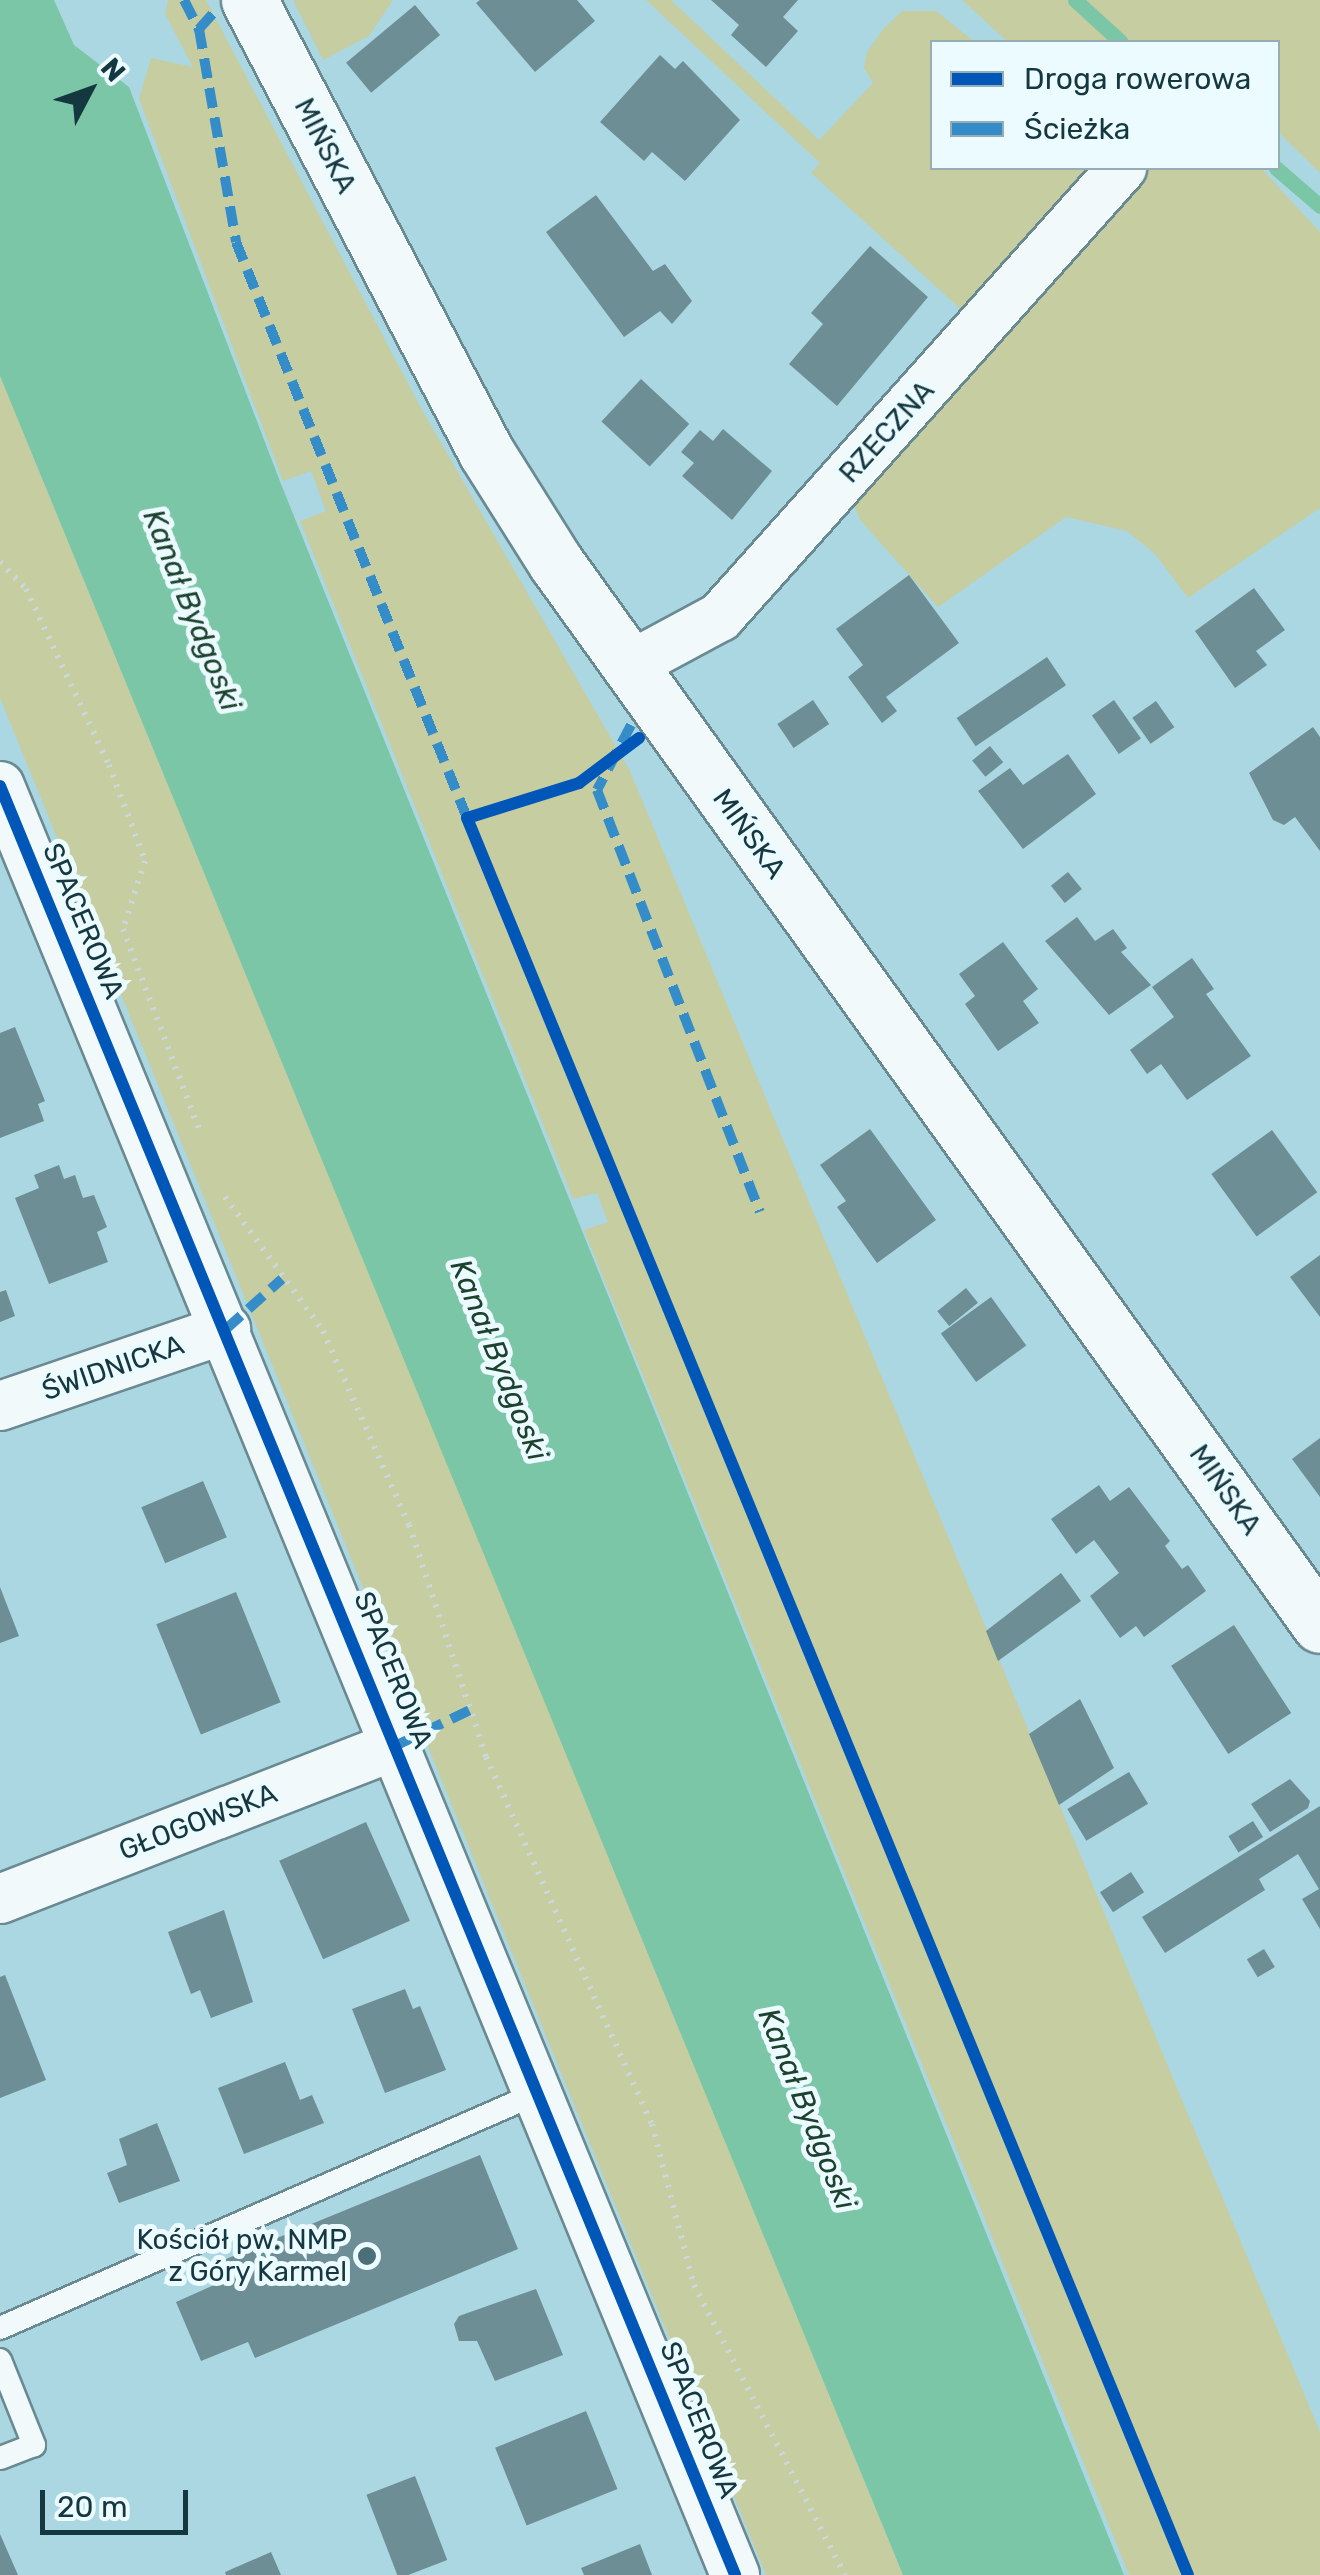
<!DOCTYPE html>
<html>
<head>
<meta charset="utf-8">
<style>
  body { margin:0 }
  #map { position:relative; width:1320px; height:2575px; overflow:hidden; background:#abd7e3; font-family:Rubik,sans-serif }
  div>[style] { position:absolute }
  .green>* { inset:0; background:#c5cda1 }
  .water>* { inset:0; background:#7bc6a6 }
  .stream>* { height:15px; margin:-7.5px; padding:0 7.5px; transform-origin:7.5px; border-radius:7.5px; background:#7bc6a6 }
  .building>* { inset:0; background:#6d8e94; transform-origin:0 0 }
  .path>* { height:6px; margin-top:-3px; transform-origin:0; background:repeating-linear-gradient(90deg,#cad8dc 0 2.5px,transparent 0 10.5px) }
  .roads { filter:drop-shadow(2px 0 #6a8a92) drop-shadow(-2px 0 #6a8a92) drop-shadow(0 2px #6a8a92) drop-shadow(0 -2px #6a8a92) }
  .lane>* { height:22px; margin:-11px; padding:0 11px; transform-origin:11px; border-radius:11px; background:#f2f9fb }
  .street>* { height:48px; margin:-24px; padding:0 24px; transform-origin:24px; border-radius:24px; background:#f2f9fb }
  .secondary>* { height:55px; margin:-27.5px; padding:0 27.5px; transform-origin:27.5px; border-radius:27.5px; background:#f2f9fb }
  .quiet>* { height:10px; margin-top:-5px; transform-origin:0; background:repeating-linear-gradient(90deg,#348cc8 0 20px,transparent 0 30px) }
  .cycleway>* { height:12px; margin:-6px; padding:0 6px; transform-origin:6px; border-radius:6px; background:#0057b8 }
  .dots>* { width:28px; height:28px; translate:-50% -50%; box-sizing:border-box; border:5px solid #ebfbff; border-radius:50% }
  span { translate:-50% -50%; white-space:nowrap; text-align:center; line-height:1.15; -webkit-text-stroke:10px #ebfbff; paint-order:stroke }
  .street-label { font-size:28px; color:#153740 }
  .poi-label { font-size:28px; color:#153740 }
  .right { translate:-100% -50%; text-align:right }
  .water-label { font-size:30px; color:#1d422d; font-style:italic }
  .legend { position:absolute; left:930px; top:40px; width:350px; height:130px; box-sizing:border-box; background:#ebfbff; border:2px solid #95adb3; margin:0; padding:12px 18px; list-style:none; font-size:30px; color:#153740 }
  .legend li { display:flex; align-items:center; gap:20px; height:50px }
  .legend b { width:50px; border:2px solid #95adb3 }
  .north { position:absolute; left:40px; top:40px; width:100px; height:100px; -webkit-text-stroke:8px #ebfbff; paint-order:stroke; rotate:49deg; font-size:28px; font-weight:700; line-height:40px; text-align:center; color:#153740 }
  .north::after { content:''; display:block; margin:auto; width:35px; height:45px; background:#153740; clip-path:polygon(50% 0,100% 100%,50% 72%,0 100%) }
  .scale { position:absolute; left:40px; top:2490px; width:148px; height:45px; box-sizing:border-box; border:5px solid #153740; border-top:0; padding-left:12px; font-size:30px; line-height:35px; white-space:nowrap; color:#153740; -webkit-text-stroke:8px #ebfbff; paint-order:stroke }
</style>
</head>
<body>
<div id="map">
  <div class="green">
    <div style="clip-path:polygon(168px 0,206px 0,422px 410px,630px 771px,1320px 2432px,1320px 2575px,1129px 2575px,584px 1230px,608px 1222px,597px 1193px,573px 1199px,300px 521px,326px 511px,311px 471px,283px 481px,139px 99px,151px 58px,193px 67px,165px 14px)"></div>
    <div style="clip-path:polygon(293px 0,393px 0,369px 36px,323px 60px)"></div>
    <div style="clip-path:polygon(646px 0,671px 0,819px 140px,873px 83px,864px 68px,867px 52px,884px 28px,902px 11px,936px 11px,975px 42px,932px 42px,932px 168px,1099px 168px,967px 315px,811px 173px,820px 163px)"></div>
    <div style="clip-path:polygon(962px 0,1320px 0,1320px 173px,1278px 132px,1278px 42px,1008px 42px)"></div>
    <div style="clip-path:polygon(1143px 168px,1261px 168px,1320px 232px,1320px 508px,1188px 598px,1155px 554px,1127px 531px,1066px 517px,938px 607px,860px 520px,854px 505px)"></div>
    <div style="clip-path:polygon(0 376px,593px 1818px,903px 2575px,766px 2575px,0 698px)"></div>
  </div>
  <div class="water">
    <div style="clip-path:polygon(0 0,54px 0,74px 45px,129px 87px,281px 484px,1124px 2575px,903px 2575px,0 376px)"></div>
  </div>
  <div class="stream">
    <div style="left:1075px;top:0;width:62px;rotate:42.4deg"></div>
    <div style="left:1276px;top:168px;width:58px;rotate:40.8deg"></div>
  </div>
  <div class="building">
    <div style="clip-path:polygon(480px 0,577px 0,595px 21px,535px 72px,476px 3px)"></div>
    <div style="clip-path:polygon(711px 0,798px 0,783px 17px,798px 31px,766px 67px,731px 35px,739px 25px)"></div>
    <div style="left:415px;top:5px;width:39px;height:90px;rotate:50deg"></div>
    <div style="clip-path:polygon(660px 55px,675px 69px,683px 61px,740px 120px,685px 181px,652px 152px,644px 161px,600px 122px)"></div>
    <div style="clip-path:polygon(596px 195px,653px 271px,665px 264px,692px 301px,672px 324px,660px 311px,624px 337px,546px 232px)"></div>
    <div style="clip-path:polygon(870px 246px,928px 297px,837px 406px,789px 364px,823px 324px,811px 313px)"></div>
    <div style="left:641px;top:379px;width:66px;height:58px;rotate:43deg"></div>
    <div style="clip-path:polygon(723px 429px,772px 471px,732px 520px,682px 476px,694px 463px,681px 452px,700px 430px,713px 441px)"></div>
    <div style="clip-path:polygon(909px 575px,959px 643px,886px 697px,897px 711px,882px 723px,848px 677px,863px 665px,836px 629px)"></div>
    <div style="clip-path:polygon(1254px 588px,1285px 630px,1256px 651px,1267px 665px,1235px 688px,1195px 631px)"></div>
    <div style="left:1047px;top:657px;width:34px;height:109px;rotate:56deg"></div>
    <div style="left:813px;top:700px;width:29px;height:43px;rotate:56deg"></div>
    <div style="left:1114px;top:700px;width:47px;height:27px;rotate:55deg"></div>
    <div style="left:1156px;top:701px;width:32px;height:29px;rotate:55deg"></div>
    <div style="clip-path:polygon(1313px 727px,1320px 737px,1320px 851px,1295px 817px,1284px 825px,1273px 820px,1249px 773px)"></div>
    <div style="left:990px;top:746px;width:21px;height:23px;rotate:51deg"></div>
    <div style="clip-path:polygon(1068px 754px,1096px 794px,1023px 849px,978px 791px,1010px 768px,1023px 785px)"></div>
    <div style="left:1068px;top:872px;width:22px;height:22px;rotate:51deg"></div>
    <div style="clip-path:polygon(1077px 917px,1095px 941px,1113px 929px,1127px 948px,1121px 952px,1151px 985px,1109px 1015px,1045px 941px)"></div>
    <div style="clip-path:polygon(1003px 942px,1038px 989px,1023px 1001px,1039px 1023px,998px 1051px,965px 1004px,975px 996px,959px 974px)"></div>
    <div style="clip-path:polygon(1192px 958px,1214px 989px,1206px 994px,1251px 1056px,1187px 1100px,1161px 1064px,1147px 1074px,1130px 1050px,1174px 1017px,1152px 987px)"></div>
    <div style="clip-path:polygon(15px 1027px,45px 1101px,38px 1104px,44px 1121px,0 1138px,0 1033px)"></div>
    <div style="clip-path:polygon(870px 1129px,936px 1220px,877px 1263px,837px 1207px,846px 1201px,820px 1165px)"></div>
    <div style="left:1272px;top:1130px;width:77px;height:75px;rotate:54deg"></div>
    <div style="clip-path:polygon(59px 1165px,64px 1179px,75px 1175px,83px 1198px,94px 1195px,107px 1227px,97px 1232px,108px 1262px,49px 1284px,15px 1198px,39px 1188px,34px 1175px)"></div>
    <div style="clip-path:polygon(1320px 1255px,1320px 1317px,1290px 1277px)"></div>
    <div style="left:966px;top:1288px;width:19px;height:37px;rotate:51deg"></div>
    <div style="clip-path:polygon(6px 1290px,15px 1316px,0 1322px,0 1292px)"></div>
    <div style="left:991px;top:1297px;width:60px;height:62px;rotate:54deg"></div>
    <div style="clip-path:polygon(1320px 1438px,1320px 1497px,1292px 1459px)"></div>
    <div style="left:203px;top:1481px;width:61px;height:67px;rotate:67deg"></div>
    <div style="clip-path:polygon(1099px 1485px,1110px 1501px,1129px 1487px,1170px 1541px,1165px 1546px,1182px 1569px,1188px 1565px,1206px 1591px,1144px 1637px,1136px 1626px,1120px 1638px,1090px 1596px,1119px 1573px,1094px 1540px,1076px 1554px,1051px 1519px)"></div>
    <div style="clip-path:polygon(1061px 1573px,1081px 1601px,998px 1661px,986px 1631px)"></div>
    <div style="clip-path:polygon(0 1587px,19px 1636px,0 1643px)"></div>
    <div style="left:236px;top:1592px;width:119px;height:86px;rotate:68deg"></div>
    <div style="left:1234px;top:1625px;width:105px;height:75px;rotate:57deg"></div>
    <div style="clip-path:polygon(1080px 1699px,1114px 1768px,1059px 1805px,1029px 1734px)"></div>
    <div style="left:1129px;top:1772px;width:37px;height:72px;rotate:59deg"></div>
    <div style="clip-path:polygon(1290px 1779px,1310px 1801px,1308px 1808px,1270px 1832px,1251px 1804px)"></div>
    <div style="clip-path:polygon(1320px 1806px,1320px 1929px,1302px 1899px,1319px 1889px,1298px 1854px,1259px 1879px,1265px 1890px,1165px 1953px,1142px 1917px)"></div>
    <div style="left:1253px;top:1821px;width:19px;height:29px;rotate:58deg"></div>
    <div style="left:366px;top:1822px;width:108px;height:95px;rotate:66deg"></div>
    <div style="left:1131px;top:1872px;width:24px;height:37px;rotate:57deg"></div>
    <div style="clip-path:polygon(224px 1910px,253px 2002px,211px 2018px,200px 1990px,191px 1994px,168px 1932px)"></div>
    <div style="left:1264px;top:1949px;width:21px;height:20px;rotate:59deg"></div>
    <div style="clip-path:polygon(5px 1975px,46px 2080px,0 2098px,0 1977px)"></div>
    <div style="clip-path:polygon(405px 1989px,413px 2009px,420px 2006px,446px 2070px,385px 2093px,352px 2009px)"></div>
    <div style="clip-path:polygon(285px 2062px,300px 2100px,312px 2095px,324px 2123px,244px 2154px,218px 2088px)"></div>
    <div style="clip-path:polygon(157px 2123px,180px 2181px,119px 2203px,107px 2173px,127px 2165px,119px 2139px)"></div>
    <div style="clip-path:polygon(480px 2155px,518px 2249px,255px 2358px,248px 2342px,201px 2361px,176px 2302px,223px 2281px,216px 2263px)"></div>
    <div style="clip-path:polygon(536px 2289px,563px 2355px,495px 2381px,477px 2341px,459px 2341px,454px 2324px,459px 2316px)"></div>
    <div style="left:586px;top:2411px;width:84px;height:98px;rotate:68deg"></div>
    <div style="left:415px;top:2476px;width:90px;height:52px;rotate:69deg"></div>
    <div style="clip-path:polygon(0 2534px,18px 2575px,0 2575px)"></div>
    <div style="clip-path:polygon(640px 2544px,652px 2575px,584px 2575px,581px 2568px)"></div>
    <div style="clip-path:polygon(271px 2552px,281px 2575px,226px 2575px,225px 2572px)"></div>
  </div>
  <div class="path">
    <div style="left:0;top:562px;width:37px;rotate:46deg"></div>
    <div style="left:26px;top:589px;width:195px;rotate:64.8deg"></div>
    <div style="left:109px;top:765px;width:103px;rotate:69.4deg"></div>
    <div style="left:145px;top:861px;width:71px;rotate:107.9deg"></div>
    <div style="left:123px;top:929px;width:219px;rotate:69.2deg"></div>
    <div style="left:225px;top:1197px;width:166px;rotate:53.8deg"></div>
    <div style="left:323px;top:1331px;width:212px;rotate:66.1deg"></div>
    <div style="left:409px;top:1525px;width:244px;rotate:71.6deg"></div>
    <div style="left:486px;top:1757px;width:403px;rotate:65.7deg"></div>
    <div style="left:652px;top:2124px;width:166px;rotate:75.4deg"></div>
    <div style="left:694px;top:2285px;width:327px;rotate:62.5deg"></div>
  </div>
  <div class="roads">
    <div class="lane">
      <div style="left:0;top:2328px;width:587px;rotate:-23.6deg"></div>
      <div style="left:0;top:2360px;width:92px;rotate:68.2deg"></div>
      <div style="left:34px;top:2445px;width:36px;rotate:159deg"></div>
    </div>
    <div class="street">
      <div style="left:627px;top:667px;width:106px;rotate:-28.3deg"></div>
      <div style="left:720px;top:617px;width:603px;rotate:-48.16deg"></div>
      <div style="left:0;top:786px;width:1934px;rotate:67.66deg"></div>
      <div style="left:0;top:1406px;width:239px;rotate:-18.8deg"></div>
      <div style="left:0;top:1899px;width:426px;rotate:-21.2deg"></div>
    </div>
    <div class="secondary">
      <div style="left:249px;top:0;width:510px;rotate:62.33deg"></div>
      <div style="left:486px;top:452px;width:131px;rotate:57.8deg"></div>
      <div style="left:556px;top:563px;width:1308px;rotate:54.27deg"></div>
    </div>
  </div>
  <div class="quiet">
    <div style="left:184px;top:0;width:33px;rotate:63deg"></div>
    <div style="left:199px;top:29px;width:216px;rotate:80.1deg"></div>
    <div style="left:236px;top:242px;width:621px;rotate:68.15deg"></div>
    <div style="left:199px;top:29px;width:30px;rotate:-48deg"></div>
    <div style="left:631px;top:725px;width:73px;rotate:117.6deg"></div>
    <div style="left:597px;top:790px;width:452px;rotate:68.9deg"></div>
    <div style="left:226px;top:1329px;width:75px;rotate:-41.8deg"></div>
    <div style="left:397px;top:1745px;width:81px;rotate:-25.6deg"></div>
  </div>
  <div class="cycleway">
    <div style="left:639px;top:738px;width:75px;rotate:143.1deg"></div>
    <div style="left:579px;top:783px;width:117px;rotate:162.6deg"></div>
    <div style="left:467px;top:818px;width:1899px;rotate:67.69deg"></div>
    <div style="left:0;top:786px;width:1934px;rotate:67.66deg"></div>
  </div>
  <div class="dots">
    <div style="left:367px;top:2256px;background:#4a6f79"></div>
  </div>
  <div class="street-label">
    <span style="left:325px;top:146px;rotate:63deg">MIŃSKA</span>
    <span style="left:887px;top:432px;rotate:-48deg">RZECZNA</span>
    <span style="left:749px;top:834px;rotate:54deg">MIŃSKA</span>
    <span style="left:83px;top:921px;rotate:67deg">SPACEROWA</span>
    <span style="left:113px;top:1368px;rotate:-19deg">ŚWIDNICKA</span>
    <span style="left:1225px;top:1490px;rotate:55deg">MIŃSKA</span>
    <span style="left:393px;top:1670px;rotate:68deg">SPACEROWA</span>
    <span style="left:198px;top:1822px;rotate:-21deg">GŁOGOWSKA</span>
    <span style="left:699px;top:2420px;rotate:68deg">SPACEROWA</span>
  </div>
  <div class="poi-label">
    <span class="right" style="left:347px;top:2256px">Kościół pw. NMP<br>z Góry Karmel</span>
  </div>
  <div class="water-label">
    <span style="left:192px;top:610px;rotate:68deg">Kanał Bydgoski</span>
    <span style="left:499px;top:1360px;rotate:68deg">Kanał Bydgoski</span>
    <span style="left:807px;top:2109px;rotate:68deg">Kanał Bydgoski</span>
  </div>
  <ul class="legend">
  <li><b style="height:12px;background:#0057b8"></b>Droga rowerowa</li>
  <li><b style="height:12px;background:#348cc8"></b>Ścieżka</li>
  </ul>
  <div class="north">N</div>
  <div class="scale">20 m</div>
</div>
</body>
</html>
